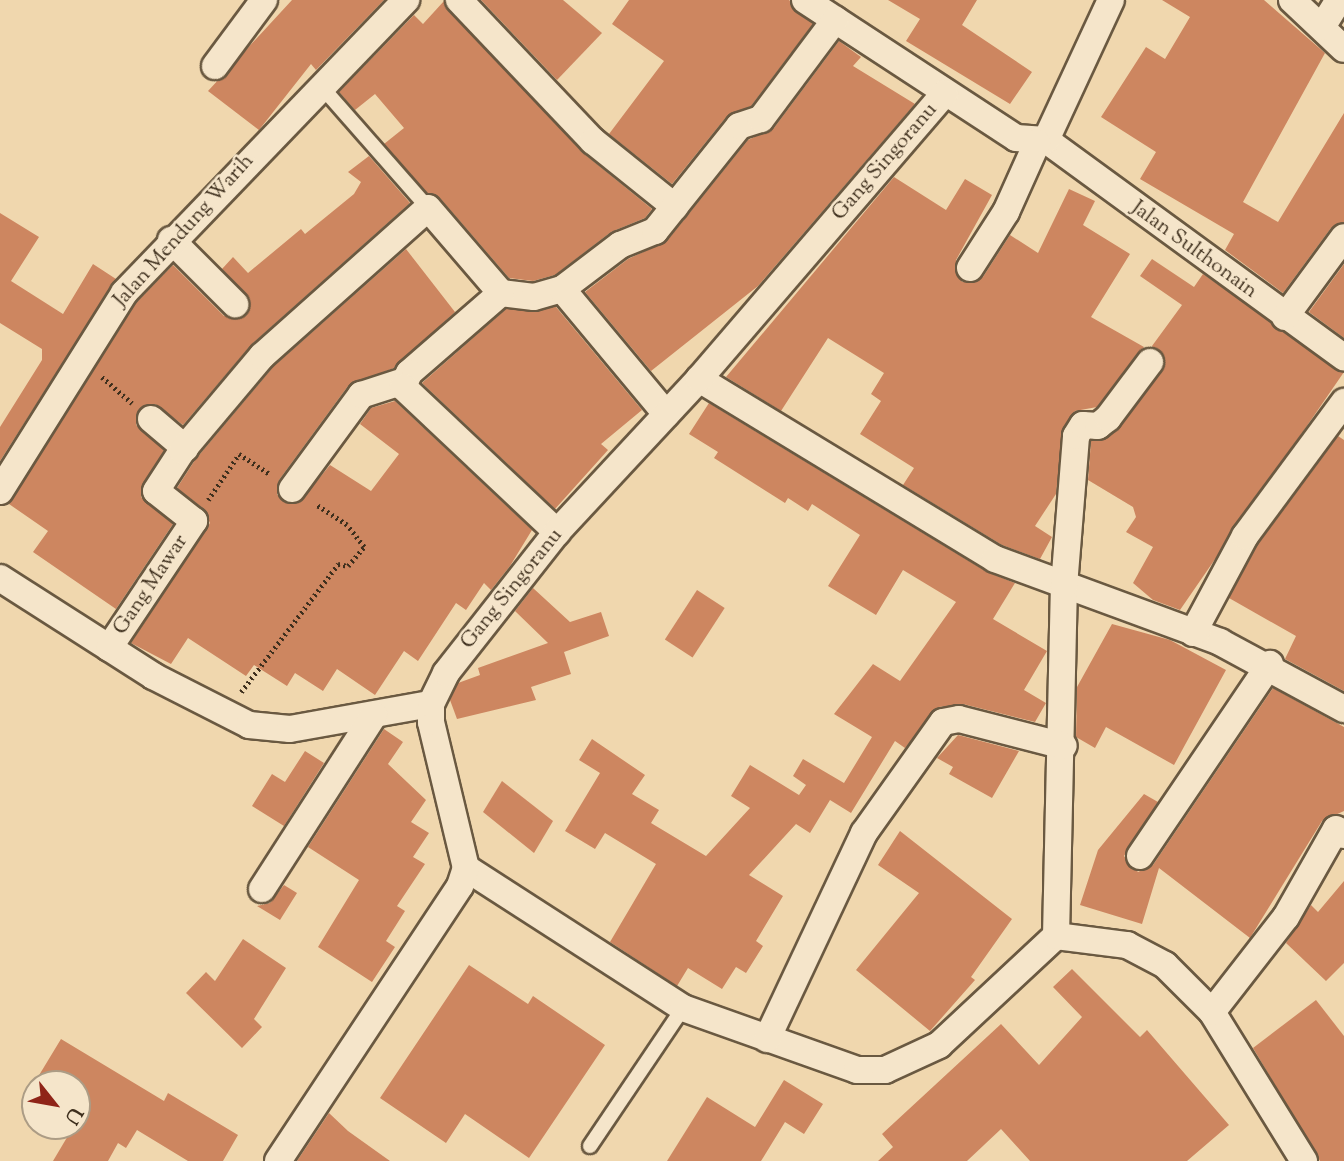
<!DOCTYPE html>
<html>
<head>
<meta charset="utf-8">
<style>
  body { margin:0 }
  #map { position:relative; width:1344px; height:1161px; overflow:hidden; background:#f0d7ae; font-family:"Sorts Mill Goudy",serif }
  div>[style] { position:absolute }
  .building>* { inset:0; background:#cd8660; transform-origin:0 0 }
  .path>* { height:4.5px; margin-top:-2.25px; transform-origin:0; background:repeating-linear-gradient(90deg,#3e2f1d 0 2px,transparent 0 5.5px) }
  .roads { filter:drop-shadow(2px 0 #6a5941) drop-shadow(-2px 0 #6a5941) drop-shadow(0 2px #6a5941) drop-shadow(0 -2px #6a5941) }
  .service>* { height:14px; margin:-7px; padding:0 7px; transform-origin:7px; border-radius:7px; background:#f5e5ca }
  .minor>* { height:26px; margin:-13px; padding:0 13px; transform-origin:13px; border-radius:13px; background:#f5e5ca }
  span { translate:-50% -50%; white-space:nowrap; text-align:center; line-height:1.15; -webkit-text-stroke:5px #f5e5ca; paint-order:stroke }
  .street-label { font-size:21px; color:#3e2f1d }
  .north { position:absolute; left:21px; top:1070px; width:70px; height:70px; box-sizing:border-box; background:#f5e5ca; border:2px solid #ac9c85; border-radius:50%; rotate:121deg; font-size:19px; font-weight:700; line-height:28px; text-align:center; color:#3e2f1d }
  .north::after { content:''; display:block; margin:auto; width:24px; height:32px; background:#8f2418; clip-path:polygon(50% 0,100% 100%,50% 72%,0 100%) }
</style>
</head>
<body>
<div id="map">
  <div class="building">
    <div style="clip-path:polygon(292px 0,384px 0,316px 70px,311px 64px,259px 130px,208px 91px)"></div>
    <div style="clip-path:polygon(481px 0,563px 0,602px 33px,557px 80px)"></div>
    <div style="clip-path:polygon(629px 0,789px 0,813px 24px,751px 106px,727px 116px,672px 184px,609px 134px,664px 61px,612px 24px)"></div>
    <div style="clip-path:polygon(888px 0,977px 0,962px 25px,1032px 72px,1010px 104px,906px 41px,920px 19px)"></div>
    <div style="clip-path:polygon(1162px 0,1264px 0,1325px 53px,1243px 202px,1278px 222px,1344px 113px,1344px 222px,1331px 228px,1283px 293px,1225px 250px,1234px 234px,1140px 179px,1156px 152px,1101px 117px,1146px 47px,1165px 59px,1190px 17px)"></div>
    <div style="clip-path:polygon(444px 1px,582px 152px,652px 209px,645px 218px,611px 232px,555px 275px,533px 281px,509px 278px,440px 198px,427px 193px,384px 144px,404px 128px,375px 94px,355px 110px,339px 92px,414px 15px,423px 24px)"></div>
    <div style="clip-path:polygon(839px 41px,861px 57px,853px 66px,915px 104px,758px 286px,651px 371px,585px 292px,628px 259px,667px 241px,748px 140px,774px 128px)"></div>
    <div style="clip-path:polygon(369px 156px,410px 203px,252px 344px,183px 425px,155px 404px,139px 409px,136px 425px,164px 450px,141px 497px,173px 524px,116px 609px,33px 552px,48px 531px,9px 504px,136px 303px,173px 265px,224px 316px,246px 316px,250px 299px,222px 269px,233px 257px,248px 273px,301px 229px,305px 234px,354px 194px,361px 182px,348px 172px)"></div>
    <div style="clip-path:polygon(894px 177px,946px 210px,965px 179px,992px 195px,956px 260px,962px 282px,983px 277px,1010px 235px,1038px 253px,1069px 189px,1095px 201px,1083px 225px,1130px 254px,1091px 317px,1144px 347px,1097px 407px,1075px 411px,1063px 428px,1056px 494px,1035px 526px,1052px 537px,1040px 559px,1002px 545px,903px 485px,914px 468px,860px 434px,881px 401px,871px 394px,884px 373px,828px 338px,781px 411px,726px 377px)"></div>
    <div style="clip-path:polygon(0 213px,39px 237px,11px 281px,63px 314px,93px 264px,116px 279px,0 461px,0 427px,42px 360px,42px 349px,0 323px)"></div>
    <div style="clip-path:polygon(406px 249px,455px 312px,394px 368px,348px 386px,279px 480px,277px 495px,299px 503px,330px 465px,371px 491px,399px 454px,360px 424px,371px 408px,395px 401px,532px 530px,510px 566px,491px 590px,484px 583px,466px 610px,456px 603px,418px 661px,404px 651px,375px 695px,337px 669px,323px 691px,295px 673px,287px 686px,254px 665px,246px 676px,188px 638px,171px 664px,131px 643px,210px 523px,204px 509px,177px 488px,195px 460px,273px 367px)"></div>
    <div style="clip-path:polygon(1152px 259px,1194px 287px,1203px 274px,1344px 372px,1180px 610px,1153px 600px,1133px 583px,1153px 547px,1126px 532px,1136px 517px,1133px 507px,1088px 480px,1091px 441px,1118px 430px,1165px 365px,1152px 346px,1182px 305px,1140px 276px)"></div>
    <div style="clip-path:polygon(1344px 264px,1344px 338px,1309px 312px)"></div>
    <div style="clip-path:polygon(556px 307px,642px 410px,601px 444px,608px 450px,555px 509px,422px 383px,506px 309px)"></div>
    <div style="clip-path:polygon(709px 403px,987px 572px,1015px 583px,993px 619px,1047px 651px,1024px 690px,1046px 703px,1035px 722px,963px 704px,939px 707px,905px 748px,895px 741px,851px 813px,830px 800px,810px 833px,796px 824px,749px 875px,783px 896px,756px 941px,763px 946px,746px 973px,736px 967px,722px 989px,688px 968px,677px 986px,610px 942px,656px 864px,605px 833px,595px 849px,565px 831px,600px 773px,579px 760px,592px 739px,645px 775px,632px 794px,659px 810px,651px 823px,706px 856px,750px 808px,731px 796px,750px 765px,799px 795px,806px 785px,793px 776px,803px 759px,844px 783px,872px 737px,834px 714px,873px 664px,900px 681px,956px 602px,903px 570px,876px 615px,828px 586px,860px 535px,812px 504px,808px 511px,788px 498px,785px 503px,714px 458px,718px 452px,689px 434px)"></div>
    <div style="clip-path:polygon(1338px 436px,1344px 440px,1344px 691px,1285px 659px,1296px 636px,1229px 598px,1258px 544px)"></div>
    <div style="clip-path:polygon(533px 588px,570px 622px,601px 612px,609px 636px,564px 652px,571px 674px,531px 687px,536px 700px,457px 719px,450px 700px,458px 683px,480px 675px,478px 668px,548px 643px,515px 611px)"></div>
    <div style="left:697px;top:590px;width:33px;height:59px;rotate:33deg"></div>
    <div style="clip-path:polygon(1112px 624px,1170px 640px,1226px 670px,1174px 765px,1106px 727px,1095px 748px,1076px 737px,1077px 687px)"></div>
    <div style="clip-path:polygon(1273px 688px,1344px 727px,1344px 811px,1322px 821px,1250px 938px,1159px 868px,1142px 924px,1080px 905px,1098px 850px,1144px 794px,1158px 802px,1124px 856px,1138px 872px,1153px 865px)"></div>
    <div style="clip-path:polygon(384px 729px,403px 742px,388px 764px,426px 800px,411px 822px,429px 833px,413px 857px,425px 864px,397px 906px,405px 911px,386px 941px,395px 947px,372px 982px,318px 947px,359px 880px,308px 847px)"></div>
    <div style="clip-path:polygon(958px 735px,1019px 751px,992px 798px,949px 774px,953px 767px,937px 758px)"></div>
    <div style="clip-path:polygon(305px 751px,324px 763px,284px 826px,252px 806px,272px 774px,285px 782px)"></div>
    <div style="clip-path:polygon(502px 781px,553px 821px,534px 853px,483px 812px)"></div>
    <div style="clip-path:polygon(900px 831px,1012px 919px,971px 977px,975px 980px,930px 1031px,856px 970px,919px 893px,878px 865px)"></div>
    <div style="clip-path:polygon(1344px 881px,1344px 963px,1326px 981px,1286px 943px,1311px 905px,1318px 912px)"></div>
    <div style="clip-path:polygon(284px 885px,297px 893px,280px 920px,257px 906px,270px 903px)"></div>
    <div style="clip-path:polygon(243px 939px,286px 968px,254px 1019px,262px 1027px,242px 1048px,186px 993px,206px 972px,215px 981px)"></div>
    <div style="clip-path:polygon(469px 965px,528px 1004px,533px 996px,605px 1045px,529px 1158px,465px 1114px,446px 1143px,380px 1098px)"></div>
    <div style="clip-path:polygon(1072px 969px,1140px 1037px,1147px 1030px,1229px 1125px,1187px 1161px,1030px 1161px,1001px 1129px,967px 1161px,878px 1161px,893px 1147px,882px 1134px,1001px 1024px,1039px 1065px,1082px 1017px,1053px 987px)"></div>
    <div style="clip-path:polygon(1316px 1000px,1344px 1036px,1344px 1161px,1320px 1161px,1253px 1048px)"></div>
    <div style="clip-path:polygon(61px 1039px,164px 1101px,168px 1093px,238px 1135px,223px 1161px,188px 1161px,137px 1130px,126px 1148px,118px 1143px,108px 1161px,53px 1161px,72px 1129px,67px 1126px,77px 1126px,77px 1084px,35px 1084px,35px 1107px,24px 1100px)"></div>
    <div style="clip-path:polygon(784px 1080px,823px 1104px,804px 1134px,785px 1122px,761px 1161px,667px 1161px,707px 1097px,755px 1127px)"></div>
    <div style="clip-path:polygon(329px 1113px,348px 1131px,390px 1161px,297px 1161px)"></div>
  </div>
  <div class="path">
    <div style="left:102px;top:377px;width:40px;rotate:41deg"></div>
    <div style="left:208px;top:500px;width:55px;rotate:-56deg"></div>
    <div style="left:239px;top:454px;width:37px;rotate:33deg"></div>
    <div style="left:241px;top:692px;width:161px;rotate:-52.8deg"></div>
    <div style="left:338px;top:564px;width:10px;rotate:11deg"></div>
    <div style="left:348px;top:566px;width:25px;rotate:-50deg"></div>
    <div style="left:364px;top:547px;width:28px;rotate:-128deg"></div>
    <div style="left:347px;top:525px;width:38px;rotate:-147deg"></div>
  </div>
  <div class="roads">
    <div class="service">
      <div style="left:320px;top:85px;width:164px;rotate:48.7deg"></div>
      <div style="left:590px;top:1146px;width:166px;rotate:-56deg"></div>
    </div>
    <div class="minor">
      <div style="left:459px;top:0;width:195px;rotate:46.5deg"></div>
      <div style="left:593px;top:141px;width:105px;rotate:38.8deg"></div>
      <div style="left:805px;top:0;width:252px;rotate:33.2deg"></div>
      <div style="left:1016px;top:138px;width:30px;rotate:4deg"></div>
      <div style="left:1292px;top:0;width:71px;rotate:43.3deg"></div>
      <div style="left:1322px;top:27px;width:32px;rotate:-58deg"></div>
      <div style="left:215px;top:66px;width:82px;rotate:-53.4deg"></div>
      <div style="left:1046px;top:140px;width:369px;rotate:36.1deg"></div>
      <div style="left:1046px;top:140px;width:154px;rotate:-65.1deg"></div>
      <div style="left:171px;top:240px;width:91px;rotate:45deg"></div>
      <div style="left:970px;top:268px;width:67px;rotate:-57.3deg"></div>
      <div style="left:1006px;top:212px;width:76px;rotate:-65.8deg"></div>
      <div style="left:562px;top:289px;width:163px;rotate:50.2deg"></div>
      <div style="left:501px;top:293px;width:33px;rotate:7deg"></div>
      <div style="left:534px;top:297px;width:29px;rotate:-16deg"></div>
      <div style="left:562px;top:289px;width:73px;rotate:-37.2deg"></div>
      <div style="left:620px;top:245px;width:38px;rotate:-22deg"></div>
      <div style="left:655px;top:231px;width:134px;rotate:-51.3deg"></div>
      <div style="left:739px;top:126px;width:23px;rotate:-18deg"></div>
      <div style="left:761px;top:119px;width:124px;rotate:-53.2deg"></div>
      <div style="left:1285px;top:317px;width:99px;rotate:-53.6deg"></div>
      <div style="left:699px;top:379px;width:346px;rotate:31.3deg"></div>
      <div style="left:995px;top:559px;width:240px;rotate:20.2deg"></div>
      <div style="left:1220px;top:642px;width:141px;rotate:28.4deg"></div>
      <div style="left:151px;top:419px;width:45px;rotate:40.5deg"></div>
      <div style="left:292px;top:489px;width:117px;rotate:-53.7deg"></div>
      <div style="left:361px;top:395px;width:45px;rotate:-18deg"></div>
      <div style="left:0;top:491px;width:234px;rotate:-57.9deg"></div>
      <div style="left:124px;top:293px;width:407px;rotate:-46.1deg"></div>
      <div style="left:0;top:578px;width:182px;rotate:32.6deg"></div>
      <div style="left:153px;top:676px;width:108px;rotate:27deg"></div>
      <div style="left:249px;top:725px;width:41px;rotate:5.6deg"></div>
      <div style="left:290px;top:729px;width:143px;rotate:-10.1deg"></div>
      <div style="left:1193px;top:633px;width:110px;rotate:-61.8deg"></div>
      <div style="left:1245px;top:536px;width:167px;rotate:-53.5deg"></div>
      <div style="left:109px;top:648px;width:153px;rotate:-56.2deg"></div>
      <div style="left:194px;top:521px;width:48px;rotate:-141.7deg"></div>
      <div style="left:156px;top:491px;width:48px;rotate:-57deg"></div>
      <div style="left:182px;top:451px;width:124px;rotate:-49.9deg"></div>
      <div style="left:262px;top:356px;width:222px;rotate:-41.7deg"></div>
      <div style="left:428px;top:208px;width:112px;rotate:49.3deg"></div>
      <div style="left:501px;top:293px;width:122px;rotate:139deg"></div>
      <div style="left:409px;top:373px;width:15px;rotate:113deg"></div>
      <div style="left:403px;top:387px;width:212px;rotate:43.3deg"></div>
      <div style="left:1140px;top:856px;width:232px;rotate:-55.9deg"></div>
      <div style="left:466px;top:868px;width:258px;rotate:32.8deg"></div>
      <div style="left:683px;top:1008px;width:185px;rotate:19.6deg"></div>
      <div style="left:857px;top:1070px;width:28px"></div>
      <div style="left:885px;top:1070px;width:60px;rotate:-24.8deg"></div>
      <div style="left:939px;top:1045px;width:160px;rotate:-43deg"></div>
      <div style="left:1056px;top:936px;width:72px;rotate:7.2deg"></div>
      <div style="left:1127px;top:945px;width:43px;rotate:27.8deg"></div>
      <div style="left:1165px;top:965px;width:66px;rotate:45deg"></div>
      <div style="left:1212px;top:1012px;width:175px;rotate:58.3deg"></div>
      <div style="left:262px;top:889px;width:207px;rotate:-57.2deg"></div>
      <div style="left:1056px;top:936px;width:350px;rotate:-88.7deg"></div>
      <div style="left:1064px;top:586px;width:150px;rotate:-85.4deg"></div>
      <div style="left:1076px;top:436px;width:13px;rotate:-58deg"></div>
      <div style="left:1083px;top:425px;width:15px;rotate:4deg"></div>
      <div style="left:1098px;top:426px;width:13px;rotate:-39deg"></div>
      <div style="left:1108px;top:418px;width:70px;rotate:-53.1deg"></div>
      <div style="left:1212px;top:1012px;width:120px;rotate:-52.1deg"></div>
      <div style="left:1286px;top:917px;width:101px;rotate:-60.4deg"></div>
      <div style="left:1336px;top:829px;width:10px;rotate:37deg"></div>
      <div style="left:767px;top:1039px;width:228px;rotate:-64.8deg"></div>
      <div style="left:864px;top:833px;width:136px;rotate:-54.6deg"></div>
      <div style="left:943px;top:722px;width:16px;rotate:-11deg"></div>
      <div style="left:959px;top:719px;width:108px;rotate:14.4deg"></div>
      <div style="left:278px;top:1161px;width:330px;rotate:-56.5deg"></div>
      <div style="left:460px;top:886px;width:19px;rotate:-72deg"></div>
      <div style="left:466px;top:868px;width:150px;rotate:-103.5deg"></div>
      <div style="left:431px;top:722px;width:18px;rotate:-90deg"></div>
      <div style="left:431px;top:704px;width:34px;rotate:-64deg"></div>
      <div style="left:446px;top:673px;width:179px;rotate:-51.8deg"></div>
      <div style="left:557px;top:532px;width:209px;rotate:-47.1deg"></div>
      <div style="left:699px;top:379px;width:377px;rotate:-49.3deg"></div>
    </div>
  </div>
  <div class="street-label">
    <span style="left:885px;top:162px;rotate:-49deg">Gang Singoranu</span>
    <span style="left:184px;top:231px;rotate:-48deg">Jalan Mendung Warih</span>
    <span style="left:1194px;top:250px;rotate:36deg">Jalan Sulthonain</span>
    <span style="left:151px;top:585px;rotate:-56deg">Gang Mawar</span>
    <span style="left:512px;top:589px;rotate:-51deg">Gang Singoranu</span>
  </div>
  <div class="north">U</div>
</div>
</body>
</html>
